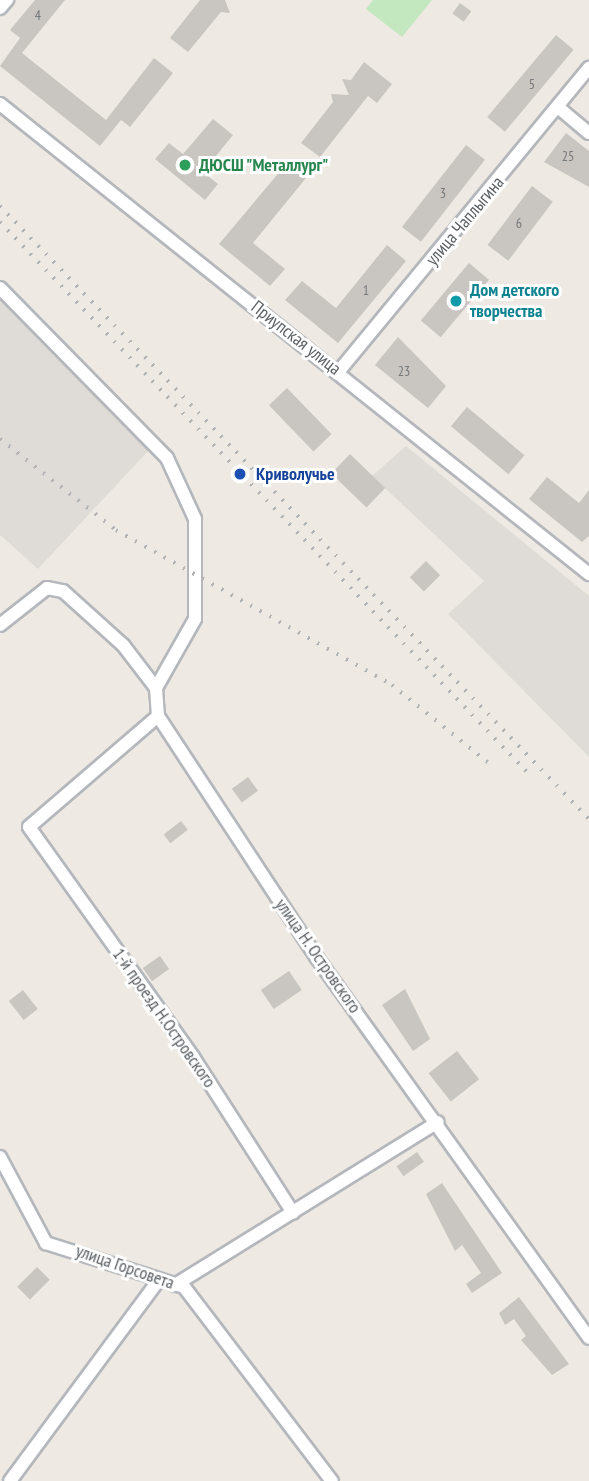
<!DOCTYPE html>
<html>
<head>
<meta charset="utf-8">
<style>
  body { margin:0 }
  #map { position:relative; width:589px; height:1481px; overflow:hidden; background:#eeeae3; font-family:"PT Sans Narrow",sans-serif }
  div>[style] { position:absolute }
  .industrial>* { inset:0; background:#dfdcd7 }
  .green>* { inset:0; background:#c3e7be }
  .building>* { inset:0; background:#c9c5c0; transform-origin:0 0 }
  .roads { filter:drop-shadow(2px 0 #b4b7bb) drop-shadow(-2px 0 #b4b7bb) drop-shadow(0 2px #b4b7bb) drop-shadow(0 -2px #b4b7bb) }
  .minor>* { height:12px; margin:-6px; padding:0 6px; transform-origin:6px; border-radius:6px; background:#fff }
  .rail>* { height:3.5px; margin-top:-1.75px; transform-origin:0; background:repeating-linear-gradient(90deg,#b2b3b4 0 2px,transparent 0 11px) }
  .dots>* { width:19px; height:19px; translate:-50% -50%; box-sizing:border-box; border:4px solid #fff; border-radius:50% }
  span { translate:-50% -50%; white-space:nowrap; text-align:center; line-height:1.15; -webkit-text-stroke:6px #fff; paint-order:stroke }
  .number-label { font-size:14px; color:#76797b }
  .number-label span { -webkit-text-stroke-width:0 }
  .leisure-label { font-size:18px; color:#27864d; font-weight:700 }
  .left { translate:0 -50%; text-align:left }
  .street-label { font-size:18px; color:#5b6064 }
  .culture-label { font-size:18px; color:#0d838f; font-weight:700 }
  .transit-label { font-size:18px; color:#164399; font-weight:700 }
</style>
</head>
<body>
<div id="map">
  <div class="industrial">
    <div style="clip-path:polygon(0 300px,150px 449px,38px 569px,0 535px)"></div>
    <div style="clip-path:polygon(406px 446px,589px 596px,589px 757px,448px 614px,484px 581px,372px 476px)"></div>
  </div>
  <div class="green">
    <div style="clip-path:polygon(373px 0,432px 0,402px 37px,366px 9px)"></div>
  </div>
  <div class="building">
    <div style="clip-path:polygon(35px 0,65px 0,22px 53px,106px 120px,154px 58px,173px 73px,130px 127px,121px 120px,100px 146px,0 66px,20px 38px,10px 30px)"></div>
    <div style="clip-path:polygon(200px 0,225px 0,230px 13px,221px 12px,188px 52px,170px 38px)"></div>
    <div style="left:460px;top:3px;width:14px;height:13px;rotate:36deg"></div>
    <div style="left:556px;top:35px;width:23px;height:107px;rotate:40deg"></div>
    <div style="clip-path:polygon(364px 62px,392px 84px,377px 103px,368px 96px,320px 157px,301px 143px,333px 102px,331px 94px,349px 95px,342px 79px,351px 80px)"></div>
    <div style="clip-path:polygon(213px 119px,233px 135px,203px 172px,218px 184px,205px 200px,155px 159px,169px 143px,183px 154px)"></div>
    <div style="clip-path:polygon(566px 133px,589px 151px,589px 187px,544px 162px)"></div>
    <div style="left:466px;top:145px;width:24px;height:104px;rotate:38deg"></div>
    <div style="clip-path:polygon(287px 163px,306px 178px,253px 243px,285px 269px,270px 286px,219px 244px)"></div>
    <div style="left:532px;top:186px;width:26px;height:74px;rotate:37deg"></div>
    <div style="clip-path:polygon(387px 245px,406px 261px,338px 343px,285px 300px,302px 281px,336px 308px)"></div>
    <div style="left:469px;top:263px;width:26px;height:75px;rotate:40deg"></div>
    <div style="clip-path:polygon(398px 337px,446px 386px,428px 408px,375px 365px)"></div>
    <div style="left:287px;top:388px;width:64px;height:25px;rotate:46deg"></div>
    <div style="left:467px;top:407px;width:75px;height:25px;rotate:40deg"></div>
    <div style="left:350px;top:454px;width:49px;height:27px;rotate:44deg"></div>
    <div style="clip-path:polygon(547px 477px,579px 503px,589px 490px,589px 536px,582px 542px,529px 499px)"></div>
    <div style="left:426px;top:561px;width:20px;height:23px;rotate:45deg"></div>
    <div style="left:248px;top:777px;width:17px;height:20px;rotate:54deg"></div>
    <div style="left:181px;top:821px;width:11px;height:22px;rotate:52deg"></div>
    <div style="left:160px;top:956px;width:16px;height:21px;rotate:55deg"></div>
    <div style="left:289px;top:971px;width:23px;height:34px;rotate:56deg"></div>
    <div style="clip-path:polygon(405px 989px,430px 1039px,413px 1051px,382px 1005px)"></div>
    <div style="left:23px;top:990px;width:24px;height:18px;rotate:52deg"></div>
    <div style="left:457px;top:1051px;width:36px;height:36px;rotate:52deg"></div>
    <div style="left:417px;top:1152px;width:12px;height:25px;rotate:55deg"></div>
    <div style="clip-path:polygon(442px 1183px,502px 1273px,472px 1293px,466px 1284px,481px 1273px,462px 1245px,455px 1251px,426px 1194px)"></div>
    <div style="left:37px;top:1267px;width:18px;height:28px;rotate:45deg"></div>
    <div style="clip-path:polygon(519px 1297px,569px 1364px,552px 1375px,521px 1340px,526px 1336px,514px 1319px,505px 1325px,499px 1313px)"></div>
  </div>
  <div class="roads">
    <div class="minor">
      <div style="left:0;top:8px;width:11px;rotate:-49deg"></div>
      <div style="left:0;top:104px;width:754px;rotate:38.59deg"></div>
      <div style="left:559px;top:108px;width:39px;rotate:40deg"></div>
      <div style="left:0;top:288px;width:238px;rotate:45.5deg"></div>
      <div style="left:167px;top:458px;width:67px;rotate:65.3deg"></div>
      <div style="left:195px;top:519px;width:100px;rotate:90deg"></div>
      <div style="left:195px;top:619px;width:79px;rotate:119.5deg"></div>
      <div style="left:339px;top:371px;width:393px;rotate:-50.5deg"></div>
      <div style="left:0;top:625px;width:60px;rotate:-38.2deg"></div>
      <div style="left:47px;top:588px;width:16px;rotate:11deg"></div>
      <div style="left:63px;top:591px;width:81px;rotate:42deg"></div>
      <div style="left:123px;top:645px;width:54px;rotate:52.5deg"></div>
      <div style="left:156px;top:688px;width:28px;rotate:86deg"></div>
      <div style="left:158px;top:716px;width:290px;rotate:56.7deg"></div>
      <div style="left:317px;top:958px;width:467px;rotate:54.4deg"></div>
      <div style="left:158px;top:716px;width:170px;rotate:139.3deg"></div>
      <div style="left:29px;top:827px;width:282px;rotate:54.5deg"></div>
      <div style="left:193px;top:1057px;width:185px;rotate:57.3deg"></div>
      <div style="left:0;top:1157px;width:98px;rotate:61.9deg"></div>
      <div style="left:46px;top:1243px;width:145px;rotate:17.7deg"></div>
      <div style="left:184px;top:1287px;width:244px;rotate:52.7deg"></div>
      <div style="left:175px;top:1285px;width:309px;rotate:-31.8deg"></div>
      <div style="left:10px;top:1481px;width:250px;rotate:-53.5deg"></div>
    </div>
  </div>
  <div class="rail">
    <div style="left:0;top:206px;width:850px;rotate:46.14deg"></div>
    <div style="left:0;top:222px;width:766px;rotate:46.22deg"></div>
    <div style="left:0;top:439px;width:147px;rotate:38.1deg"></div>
    <div style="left:116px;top:530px;width:317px;rotate:29.3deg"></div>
    <div style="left:392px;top:685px;width:126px;rotate:38.9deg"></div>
  </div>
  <div class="dots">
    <div style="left:185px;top:165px;background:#2e9e5b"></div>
    <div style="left:456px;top:301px;background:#0f9aa8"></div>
    <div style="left:240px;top:474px;background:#1a4fb4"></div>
  </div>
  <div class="number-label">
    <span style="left:38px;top:15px">4</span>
    <span style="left:532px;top:84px">5</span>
    <span style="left:568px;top:156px">25</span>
    <span style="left:443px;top:193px">3</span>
    <span style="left:519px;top:223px">6</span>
    <span style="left:366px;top:290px">1</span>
    <span style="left:404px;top:371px">23</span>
  </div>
  <div class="leisure-label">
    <span class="left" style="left:199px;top:165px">ДЮСШ "Металлург"</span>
  </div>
  <div class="street-label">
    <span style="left:465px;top:221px;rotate:-50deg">улица Чаплыгина</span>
    <span style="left:296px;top:338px;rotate:38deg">Приупская улица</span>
    <span style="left:318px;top:956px;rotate:55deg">улица Н. Островского</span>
    <span style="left:164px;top:1018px;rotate:55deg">1-й проезд Н.Островского</span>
    <span style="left:125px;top:1267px;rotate:19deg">улица Горсовета</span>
  </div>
  <div class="culture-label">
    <span class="left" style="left:470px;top:301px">Дом детского<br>творчества</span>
  </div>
  <div class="transit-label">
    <span class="left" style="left:256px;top:474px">Криволучье</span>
  </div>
</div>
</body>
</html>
